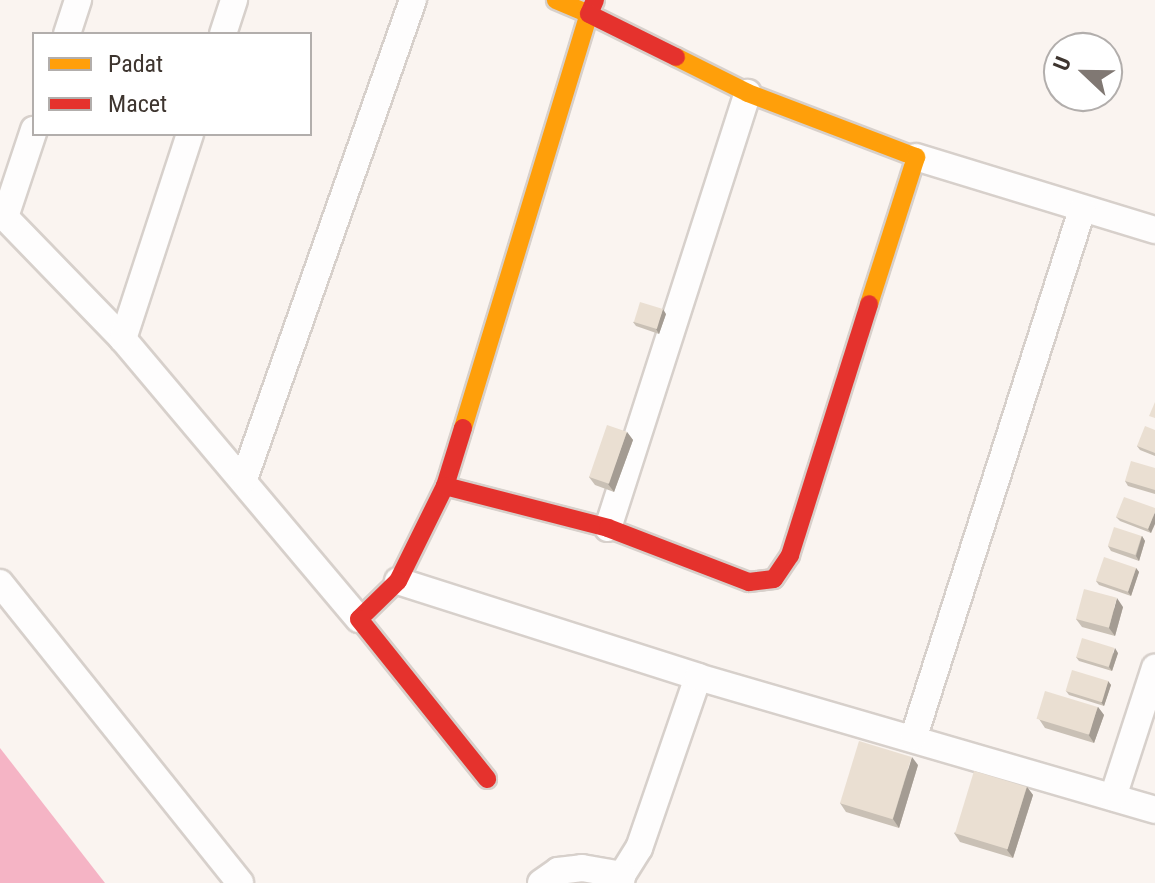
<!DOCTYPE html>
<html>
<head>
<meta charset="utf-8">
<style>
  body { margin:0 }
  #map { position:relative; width:1155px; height:883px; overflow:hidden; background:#faf4f0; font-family:"Roboto Condensed",sans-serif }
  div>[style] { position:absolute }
  .water>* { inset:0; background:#f5b4c5 }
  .roads { filter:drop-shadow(2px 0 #d7d0cb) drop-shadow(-2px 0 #d7d0cb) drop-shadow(0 2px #d7d0cb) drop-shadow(0 -2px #d7d0cb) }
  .street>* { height:26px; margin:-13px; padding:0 13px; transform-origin:13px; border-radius:13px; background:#fefdfd }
  .slow>* { height:18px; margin:-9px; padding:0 9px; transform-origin:9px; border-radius:9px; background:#ff9f0a }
  .jam>* { height:18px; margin:-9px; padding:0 9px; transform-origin:9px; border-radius:9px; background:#e5322d }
  .wall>* { inset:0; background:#c9c0b5 }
  .shaded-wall>* { inset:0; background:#a49c93 }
  .building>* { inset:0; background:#eadfd2; transform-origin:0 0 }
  span { translate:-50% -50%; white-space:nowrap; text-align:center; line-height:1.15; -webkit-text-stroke:6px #fff; paint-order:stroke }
  .legend { position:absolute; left:32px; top:32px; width:280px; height:104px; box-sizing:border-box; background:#fff; border:2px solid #b2aeac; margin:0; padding:10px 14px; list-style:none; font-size:24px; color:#3e352f }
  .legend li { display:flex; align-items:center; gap:16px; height:40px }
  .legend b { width:40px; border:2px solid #b2aeac }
  .north { position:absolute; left:1043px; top:32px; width:80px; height:80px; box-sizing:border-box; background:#fff; border:2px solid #b2aeac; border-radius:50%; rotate:292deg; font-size:22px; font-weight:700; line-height:32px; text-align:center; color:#3e352f }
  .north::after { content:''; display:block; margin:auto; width:28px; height:36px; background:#807873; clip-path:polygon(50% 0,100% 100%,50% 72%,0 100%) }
</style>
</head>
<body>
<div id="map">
  <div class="water">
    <div style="clip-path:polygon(0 748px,105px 883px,0 883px)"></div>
  </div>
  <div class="roads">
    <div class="street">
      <div style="left:67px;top:34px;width:36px;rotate:-72deg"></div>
      <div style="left:223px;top:34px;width:36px;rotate:-72deg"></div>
      <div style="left:916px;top:157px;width:250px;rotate:17deg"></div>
      <div style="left:0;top:212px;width:177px;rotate:45.9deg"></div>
      <div style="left:123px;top:339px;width:366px;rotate:49.9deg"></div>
      <div style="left:5px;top:217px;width:92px;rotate:-71.6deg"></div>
      <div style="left:123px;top:339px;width:216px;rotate:-71.9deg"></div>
      <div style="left:244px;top:479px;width:508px;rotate:-70.57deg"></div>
      <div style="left:608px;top:528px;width:457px;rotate:-72.2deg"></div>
      <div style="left:398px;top:581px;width:315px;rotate:17.7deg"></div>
      <div style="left:698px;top:677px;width:181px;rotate:109deg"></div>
      <div style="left:639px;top:848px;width:32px;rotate:122deg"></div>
      <div style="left:0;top:583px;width:384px;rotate:51.3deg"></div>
      <div style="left:698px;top:677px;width:476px;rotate:16.2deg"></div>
      <div style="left:914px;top:736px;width:552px;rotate:-72.29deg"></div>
      <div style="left:1113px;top:797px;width:136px;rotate:-72deg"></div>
      <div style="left:541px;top:883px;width:21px;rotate:-35deg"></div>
      <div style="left:558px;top:871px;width:24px;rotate:-7deg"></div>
      <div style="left:582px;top:868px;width:41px;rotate:9.9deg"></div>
      <div style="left:622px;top:875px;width:8px;rotate:97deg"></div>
    </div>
    <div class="slow">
      <div style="left:676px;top:57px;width:80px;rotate:26.6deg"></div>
      <div style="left:748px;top:93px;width:180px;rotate:20.9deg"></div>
      <div style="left:916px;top:157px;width:154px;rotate:107.7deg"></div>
      <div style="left:463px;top:428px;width:433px;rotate:-73.1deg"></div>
      <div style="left:589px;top:14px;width:36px;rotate:-157deg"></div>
    </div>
    <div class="jam">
      <div style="left:595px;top:0;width:15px;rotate:113deg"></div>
      <div style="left:589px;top:14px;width:97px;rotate:26.3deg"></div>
      <div style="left:463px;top:428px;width:61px;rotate:107.2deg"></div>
      <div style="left:445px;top:486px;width:106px;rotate:116.3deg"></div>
      <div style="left:398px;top:581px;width:54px;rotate:135.7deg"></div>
      <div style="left:359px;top:619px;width:205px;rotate:51.3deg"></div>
      <div style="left:445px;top:486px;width:168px;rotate:14.4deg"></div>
      <div style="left:608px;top:528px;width:151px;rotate:21deg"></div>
      <div style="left:749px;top:582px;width:25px;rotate:-7deg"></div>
      <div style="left:774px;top:579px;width:29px;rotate:-56deg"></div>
      <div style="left:790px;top:555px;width:263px;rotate:-72.5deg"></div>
    </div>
  </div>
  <div class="wall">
    <div style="clip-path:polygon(666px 314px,659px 334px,636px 326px,633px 322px)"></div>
    <div style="clip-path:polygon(1155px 430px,1155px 456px,1140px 450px,1137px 446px)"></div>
    <div style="clip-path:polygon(627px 432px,633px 440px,614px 492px,595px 485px,589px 477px)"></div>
    <div style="clip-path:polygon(1155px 468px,1155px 494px,1128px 486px,1125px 481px)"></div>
    <div style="clip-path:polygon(1155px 508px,1151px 533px,1120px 521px,1116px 517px)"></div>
    <div style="clip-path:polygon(1142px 536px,1145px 541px,1139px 561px,1111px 551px,1108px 546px)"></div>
    <div style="clip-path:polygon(1136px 568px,1139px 572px,1131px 596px,1099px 585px,1096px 581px)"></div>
    <div style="clip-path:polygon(1123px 607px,1115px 636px,1082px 627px,1076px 619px)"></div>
    <div style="clip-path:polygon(1118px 653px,1112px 671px,1079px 661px,1076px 657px)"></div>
    <div style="clip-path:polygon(1108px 681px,1111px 685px,1104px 706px,1069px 695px,1066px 691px)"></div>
    <div style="clip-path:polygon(1098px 707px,1104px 715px,1094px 743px,1045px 728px,1039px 719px)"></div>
    <div style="clip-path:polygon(918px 765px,899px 828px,846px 812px,840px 803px)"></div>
    <div style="clip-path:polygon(1027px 787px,1033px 795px,1013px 858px,960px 842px,954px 833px)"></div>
  </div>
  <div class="shaded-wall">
    <div style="clip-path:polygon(663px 309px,666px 314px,659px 334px,656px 329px)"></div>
    <div style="clip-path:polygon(627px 432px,633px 440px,614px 492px,608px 484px)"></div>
    <div style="clip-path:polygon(1155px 512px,1155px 524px,1151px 533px,1148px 529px)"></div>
    <div style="clip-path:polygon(1142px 536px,1145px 541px,1139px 561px,1136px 556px)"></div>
    <div style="clip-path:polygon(1136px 568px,1139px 572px,1131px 596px,1128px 592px)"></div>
    <div style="clip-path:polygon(1117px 598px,1123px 607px,1115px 636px,1109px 628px)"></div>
    <div style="clip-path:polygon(1115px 648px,1118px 653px,1112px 671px,1109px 667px)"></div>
    <div style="clip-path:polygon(1108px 681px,1111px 685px,1104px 706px,1101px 702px)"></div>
    <div style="clip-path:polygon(1098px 707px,1104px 715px,1094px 743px,1088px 734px)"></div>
    <div style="clip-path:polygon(912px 757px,918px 765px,899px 828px,893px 819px)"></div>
    <div style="clip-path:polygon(1027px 787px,1033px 795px,1013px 858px,1007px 850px)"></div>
  </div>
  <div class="building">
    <div style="left:640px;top:302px;width:24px;height:21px;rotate:17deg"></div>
    <div style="clip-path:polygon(1155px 402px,1155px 418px,1149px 416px)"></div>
    <div style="left:607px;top:425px;width:21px;height:55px;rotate:19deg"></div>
    <div style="clip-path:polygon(1145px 426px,1155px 430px,1155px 453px,1137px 446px)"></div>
    <div style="clip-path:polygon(1131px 461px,1155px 468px,1155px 490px,1125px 481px)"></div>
    <div style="clip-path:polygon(1124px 497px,1155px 508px,1155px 512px,1148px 529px,1116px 517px)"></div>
    <div style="left:1114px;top:527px;width:29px;height:20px;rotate:18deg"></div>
    <div style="left:1104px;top:557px;width:34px;height:25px;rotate:19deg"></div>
    <div style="left:1084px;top:589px;width:34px;height:31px;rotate:15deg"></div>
    <div style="left:1082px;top:638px;width:34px;height:20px;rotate:17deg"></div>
    <div style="left:1072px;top:670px;width:38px;height:22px;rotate:17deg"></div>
    <div style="left:1045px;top:691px;width:55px;height:29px;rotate:17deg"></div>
    <div style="left:859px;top:741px;width:55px;height:65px;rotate:17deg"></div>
    <div style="left:974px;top:771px;width:55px;height:65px;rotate:17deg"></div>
  </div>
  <ul class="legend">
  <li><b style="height:10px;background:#ff9f0a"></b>Padat</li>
  <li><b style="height:10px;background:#e5322d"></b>Macet</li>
  </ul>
  <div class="north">U</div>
</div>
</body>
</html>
